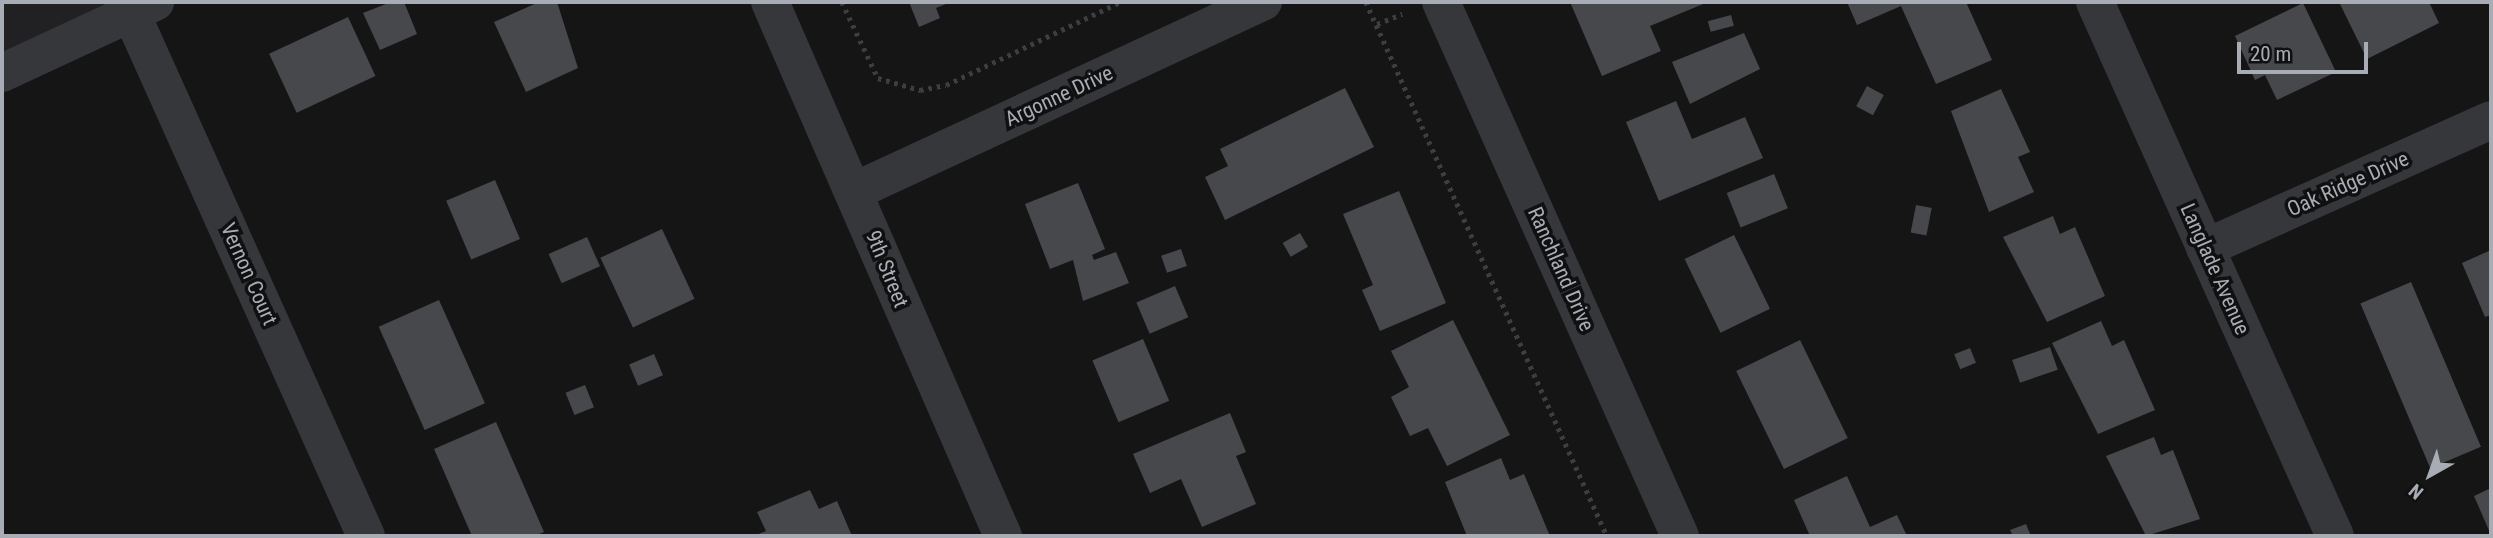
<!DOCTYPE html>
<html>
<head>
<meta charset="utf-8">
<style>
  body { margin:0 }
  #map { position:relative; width:2493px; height:538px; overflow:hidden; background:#151516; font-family:"Roboto Condensed",sans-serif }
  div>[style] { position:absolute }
  .built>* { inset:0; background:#212123 }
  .building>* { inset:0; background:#47484b; transform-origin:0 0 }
  .path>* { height:4.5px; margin-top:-2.25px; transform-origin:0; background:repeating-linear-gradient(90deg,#3c3e42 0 3.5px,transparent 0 8.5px) }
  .minor>* { height:38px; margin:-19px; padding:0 19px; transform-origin:19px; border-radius:19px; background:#36373b }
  span { translate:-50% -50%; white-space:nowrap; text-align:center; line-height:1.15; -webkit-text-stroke:7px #101011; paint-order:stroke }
  .street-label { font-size:21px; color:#a8adb5 }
  .frame { position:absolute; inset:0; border:4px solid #a8adb5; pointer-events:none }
  .north { position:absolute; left:2395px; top:440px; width:70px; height:70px; -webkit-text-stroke:5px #101011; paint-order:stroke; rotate:220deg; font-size:19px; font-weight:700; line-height:28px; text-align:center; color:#a8adb5 }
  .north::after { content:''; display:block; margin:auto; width:24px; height:32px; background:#a8adb5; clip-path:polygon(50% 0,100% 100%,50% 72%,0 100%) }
  .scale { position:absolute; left:2237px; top:42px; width:131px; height:32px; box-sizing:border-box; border:4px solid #a8adb5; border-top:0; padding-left:9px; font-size:21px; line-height:24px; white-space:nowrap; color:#a8adb5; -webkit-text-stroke:5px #101011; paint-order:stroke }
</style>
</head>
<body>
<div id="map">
  <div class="built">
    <div style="clip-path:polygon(2px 2px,155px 2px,2px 73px)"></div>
  </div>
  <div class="building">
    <div style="clip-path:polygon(391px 2px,404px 2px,417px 34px,380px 50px,363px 13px)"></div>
    <div style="clip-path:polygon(539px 2px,557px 2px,578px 68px,526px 92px,494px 22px)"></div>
    <div style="clip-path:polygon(909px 2px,951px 2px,936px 8px,940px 18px,919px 27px)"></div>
    <div style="clip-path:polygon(1570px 2px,1708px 2px,1650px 26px,1661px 51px,1602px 76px)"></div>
    <div style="clip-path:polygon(1847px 2px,1966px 2px,1992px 60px,1936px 84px,1901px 6px,1857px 25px)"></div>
    <div style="clip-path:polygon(2339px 2px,2429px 2px,2439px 23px,2367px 59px)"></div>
    <div style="clip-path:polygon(2303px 3px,2336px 72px,2277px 100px,2265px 75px,2255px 80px,2235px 36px)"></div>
    <div style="left:1731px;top:15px;width:11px;height:24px;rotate:75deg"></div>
    <div style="left:348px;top:17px;width:65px;height:87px;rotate:65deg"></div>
    <div style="clip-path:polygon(1744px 33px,1760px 69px,1690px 104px,1672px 62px)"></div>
    <div style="left:1867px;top:86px;width:19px;height:23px;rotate:28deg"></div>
    <div style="clip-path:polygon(1345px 88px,1374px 147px,1225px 220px,1205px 177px,1228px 166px,1220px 149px)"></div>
    <div style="clip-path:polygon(2001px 89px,2030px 152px,2018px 157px,2034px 192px,1989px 212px,1951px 111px)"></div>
    <div style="clip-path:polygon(1676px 101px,1692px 139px,1745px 117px,1763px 158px,1659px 201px,1626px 122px)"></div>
    <div style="left:1774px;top:174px;width:37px;height:51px;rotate:68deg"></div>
    <div style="left:495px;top:180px;width:64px;height:53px;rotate:67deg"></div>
    <div style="clip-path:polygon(1078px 183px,1105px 249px,1092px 255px,1094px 260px,1116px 252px,1129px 283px,1083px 301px,1073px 260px,1050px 269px,1025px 204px)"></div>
    <div style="clip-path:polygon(1399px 191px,1446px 303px,1380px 331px,1362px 290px,1373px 285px,1343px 214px)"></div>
    <div style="left:1916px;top:205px;width:16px;height:28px;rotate:11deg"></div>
    <div style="clip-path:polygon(2053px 216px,2060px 234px,2075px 227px,2105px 296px,2047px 322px,2003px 237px)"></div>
    <div style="left:662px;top:229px;width:77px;height:68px;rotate:65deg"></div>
    <div style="left:1300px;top:233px;width:16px;height:20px;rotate:60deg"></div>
    <div style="left:1734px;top:235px;width:82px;height:55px;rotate:64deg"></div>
    <div style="left:587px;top:237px;width:32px;height:42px;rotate:66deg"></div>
    <div style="left:1181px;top:249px;width:18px;height:21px;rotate:71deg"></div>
    <div style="clip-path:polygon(2491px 250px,2491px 315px,2485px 317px,2462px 263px)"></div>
    <div style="left:2411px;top:282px;width:179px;height:55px;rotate:67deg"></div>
    <div style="left:1175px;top:286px;width:34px;height:42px;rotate:67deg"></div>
    <div style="left:439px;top:300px;width:113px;height:66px;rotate:66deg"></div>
    <div style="clip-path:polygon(1453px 320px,1510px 435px,1447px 466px,1428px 428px,1410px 436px,1391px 397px,1409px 387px,1391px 351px)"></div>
    <div style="clip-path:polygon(2101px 321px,2112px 346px,2124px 340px,2155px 410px,2098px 434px,2052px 343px)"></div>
    <div style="left:1143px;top:339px;width:67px;height:55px;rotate:67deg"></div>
    <div style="left:1800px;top:340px;width:109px;height:71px;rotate:64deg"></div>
    <div style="left:2050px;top:347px;width:24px;height:40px;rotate:71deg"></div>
    <div style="left:1970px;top:348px;width:16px;height:17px;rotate:68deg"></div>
    <div style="left:654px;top:354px;width:23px;height:27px;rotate:67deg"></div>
    <div style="left:585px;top:385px;width:24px;height:21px;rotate:68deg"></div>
    <div style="clip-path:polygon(1230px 413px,1246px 452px,1236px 456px,1256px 504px,1202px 527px,1181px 479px,1150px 493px,1133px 454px)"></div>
    <div style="clip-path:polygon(496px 422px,544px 532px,534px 536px,472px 536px,434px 449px)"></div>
    <div style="clip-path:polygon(2154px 437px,2161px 455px,2173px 450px,2200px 519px,2146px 536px,2106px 456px)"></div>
    <div style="clip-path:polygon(1501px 458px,1510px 480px,1524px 474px,1550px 536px,1467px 536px,1445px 482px)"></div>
    <div style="clip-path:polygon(1847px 476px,1870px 527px,1897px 515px,1907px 536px,1810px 536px,1794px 500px)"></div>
    <div style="clip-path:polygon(2491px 488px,2491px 535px,2474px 496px)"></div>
    <div style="clip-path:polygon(810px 490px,819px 509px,837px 501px,852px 536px,754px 536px,766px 531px,757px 512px)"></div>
    <div style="clip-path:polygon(2026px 524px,2031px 536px,2013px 536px,2010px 530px)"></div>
  </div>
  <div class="path">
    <div style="left:842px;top:2px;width:84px;rotate:64.7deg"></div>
    <div style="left:878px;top:78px;width:44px;rotate:15.9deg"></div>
    <div style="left:920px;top:90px;width:26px;rotate:-11deg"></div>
    <div style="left:946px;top:85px;width:193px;rotate:-25.5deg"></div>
    <div style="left:1366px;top:2px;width:586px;rotate:65.71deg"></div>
    <div style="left:1377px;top:24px;width:27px;rotate:-22deg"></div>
  </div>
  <div class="minor">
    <div style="left:770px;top:2px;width:583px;rotate:66.43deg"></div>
    <div style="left:1441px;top:2px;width:585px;rotate:65.89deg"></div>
    <div style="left:2095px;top:2px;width:585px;rotate:65.8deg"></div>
    <div style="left:131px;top:13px;width:573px;rotate:65.8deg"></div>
    <div style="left:2px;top:73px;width:169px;rotate:-24.9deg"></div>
    <div style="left:855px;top:191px;width:450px;rotate:-24.9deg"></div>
    <div style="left:2205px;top:248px;width:313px;rotate:-24.1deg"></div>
  </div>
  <div class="street-label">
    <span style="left:1059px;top:96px;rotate:-25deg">Argonne Drive</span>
    <span style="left:2348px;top:184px;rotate:-24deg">Oak Ridge Drive</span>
    <span style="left:887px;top:269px;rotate:68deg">9th Street</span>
    <span style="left:1561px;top:269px;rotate:66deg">Ranchland Drive</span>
    <span style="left:2215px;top:269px;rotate:66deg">Langlade Avenue</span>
    <span style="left:249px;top:274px;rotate:66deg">Vernon Court</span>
  </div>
  <div class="frame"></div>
  <div class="north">N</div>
  <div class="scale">20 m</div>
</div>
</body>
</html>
